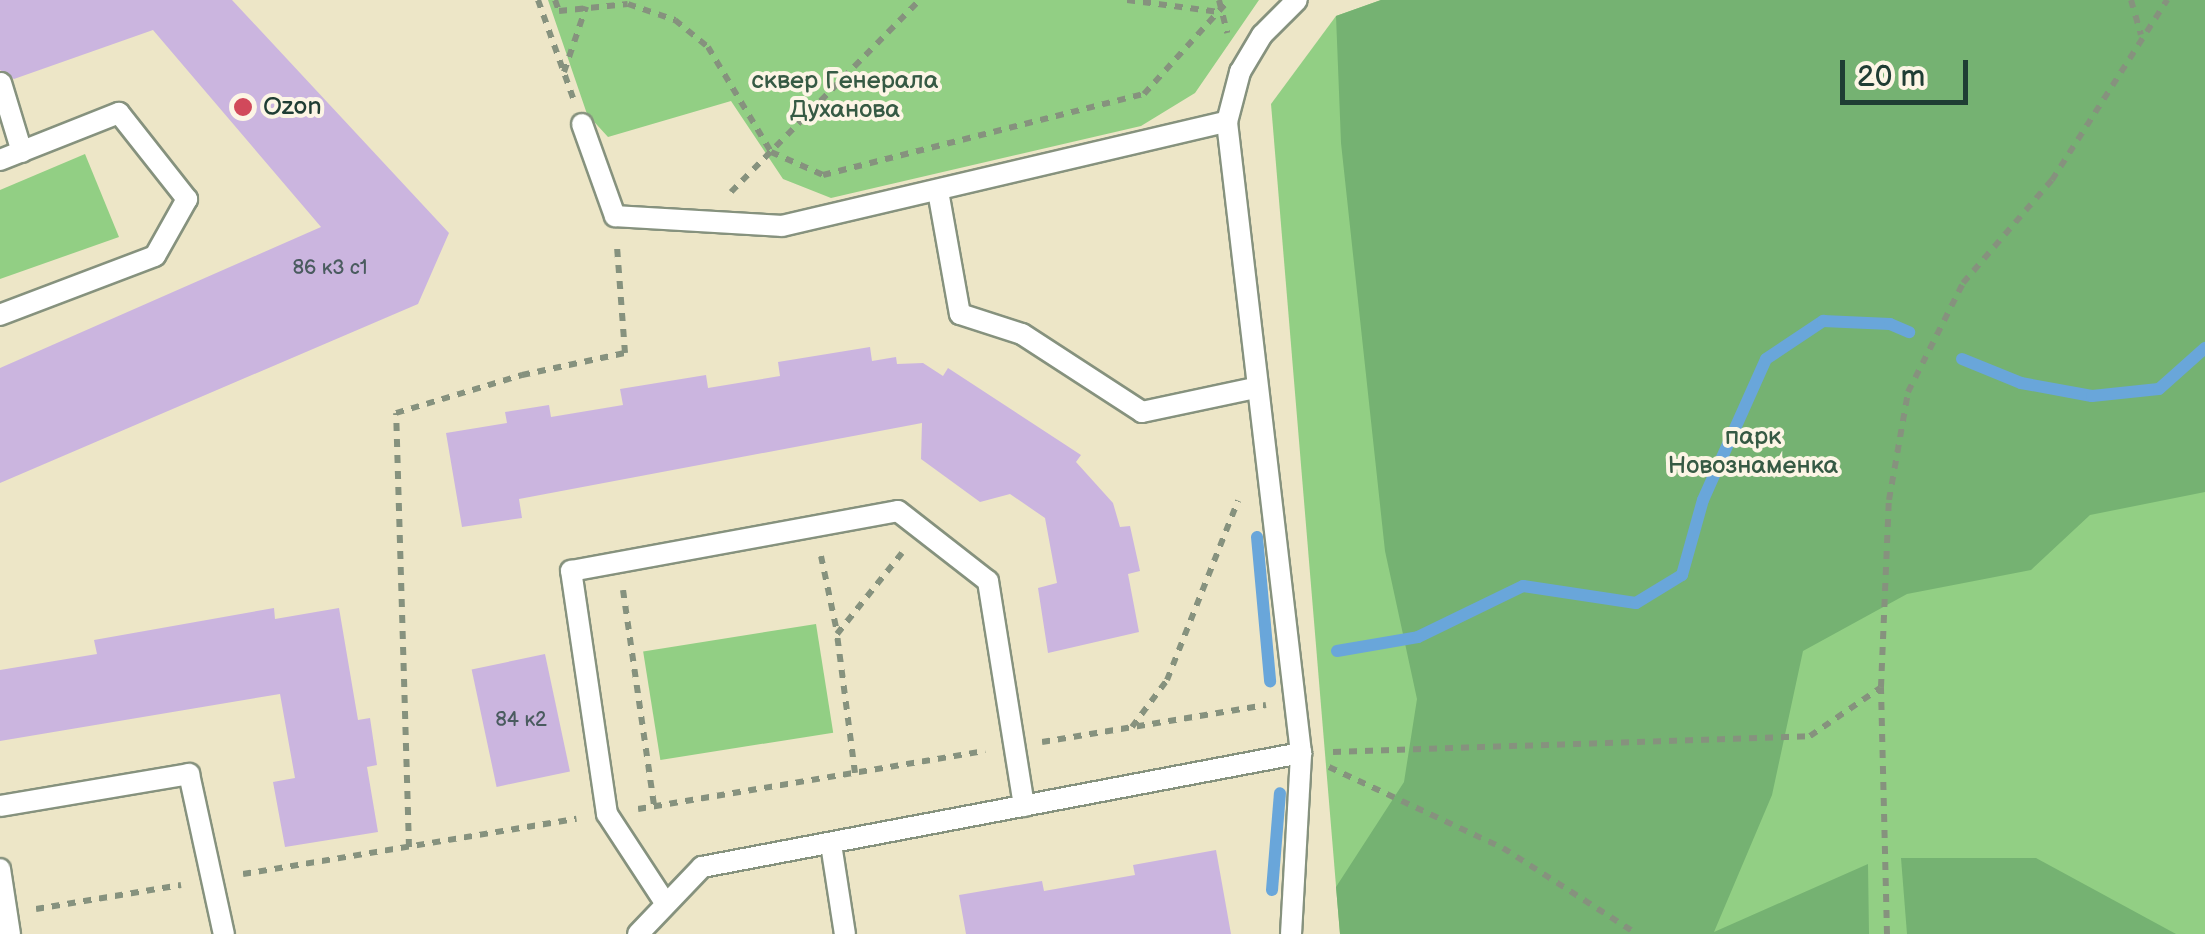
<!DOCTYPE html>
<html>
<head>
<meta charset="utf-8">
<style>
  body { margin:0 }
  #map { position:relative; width:2205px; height:934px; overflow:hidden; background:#ede6c7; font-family:"Balsamiq Sans",sans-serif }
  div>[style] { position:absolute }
  .green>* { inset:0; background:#92cf84; transform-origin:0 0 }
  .forest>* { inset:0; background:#75b272 }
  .stream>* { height:12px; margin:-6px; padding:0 6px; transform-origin:6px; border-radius:6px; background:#69a6da }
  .building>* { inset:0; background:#cbb5df; transform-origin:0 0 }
  .path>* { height:6px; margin-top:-3px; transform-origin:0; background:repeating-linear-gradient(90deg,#86927e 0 8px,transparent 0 16px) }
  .roads { filter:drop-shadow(2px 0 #86927e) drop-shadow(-2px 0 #86927e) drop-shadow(0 2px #86927e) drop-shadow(0 -2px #86927e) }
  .lane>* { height:20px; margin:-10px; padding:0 10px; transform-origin:10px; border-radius:10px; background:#fff }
  .dots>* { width:28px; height:28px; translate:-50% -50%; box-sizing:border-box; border:5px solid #fcf5e5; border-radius:50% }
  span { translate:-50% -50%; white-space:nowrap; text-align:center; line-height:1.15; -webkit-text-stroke:8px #fcf5e5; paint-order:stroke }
  .number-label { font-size:20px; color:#4a5b5f }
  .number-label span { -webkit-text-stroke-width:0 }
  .park-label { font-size:25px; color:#365a44 }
  .poi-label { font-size:25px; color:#1f3d34 }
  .left { translate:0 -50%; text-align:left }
  .scale { position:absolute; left:1840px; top:60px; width:128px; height:45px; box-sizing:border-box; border:5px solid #1f3d34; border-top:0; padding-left:12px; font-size:30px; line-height:35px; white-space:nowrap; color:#1f3d34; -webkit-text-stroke:8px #fcf5e5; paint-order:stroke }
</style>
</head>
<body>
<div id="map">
  <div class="green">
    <div style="clip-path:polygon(548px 0,1259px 0,1195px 93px,1141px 126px,831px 198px,783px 179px,731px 101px,608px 137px,587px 114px)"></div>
    <div style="clip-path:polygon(1381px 0,2205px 0,2205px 934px,1340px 934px,1271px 104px,1336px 16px)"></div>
    <div style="clip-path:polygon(85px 154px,119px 237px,0 279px,0 190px)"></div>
    <div style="left:816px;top:624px;width:110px;height:175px;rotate:81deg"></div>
  </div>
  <div class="forest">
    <div style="clip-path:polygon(1381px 0,2205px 0,2205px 492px,2090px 515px,2031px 570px,1907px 594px,1803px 651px,1772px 795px,1714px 932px,1868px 864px,1869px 934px,1340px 934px,1336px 887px,1404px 782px,1417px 699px,1385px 551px,1341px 143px,1336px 16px)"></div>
    <div style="clip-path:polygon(1901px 858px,2036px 858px,2176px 934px,1907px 934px)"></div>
  </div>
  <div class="stream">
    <div style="left:1962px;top:359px;width:64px;rotate:22.1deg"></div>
    <div style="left:2021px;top:383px;width:72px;rotate:10.4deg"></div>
    <div style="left:2092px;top:396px;width:67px;rotate:-6deg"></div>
    <div style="left:2159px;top:389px;width:62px;rotate:-41.7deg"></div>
    <div style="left:1257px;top:537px;width:145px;rotate:84.8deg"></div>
    <div style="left:1337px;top:651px;width:82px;rotate:-9.8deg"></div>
    <div style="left:1418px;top:637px;width:117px;rotate:-25.9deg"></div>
    <div style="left:1523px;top:586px;width:114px;rotate:8.6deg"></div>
    <div style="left:1636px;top:603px;width:54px;rotate:-31.3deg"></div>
    <div style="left:1682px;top:575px;width:78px;rotate:-74.4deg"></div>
    <div style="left:1703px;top:500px;width:154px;rotate:-65.9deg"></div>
    <div style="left:1766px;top:359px;width:69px;rotate:-33.7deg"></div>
    <div style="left:1823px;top:321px;width:67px;rotate:2.6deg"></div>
    <div style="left:1890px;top:324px;width:21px;rotate:23deg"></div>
    <div style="left:1272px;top:890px;width:97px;rotate:-85.3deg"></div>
  </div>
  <div class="building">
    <div style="clip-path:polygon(0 0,232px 0,449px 233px,418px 304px,0 483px,0 368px,321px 227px,153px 30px,14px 79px,0 70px)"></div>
    <div style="clip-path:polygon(870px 347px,872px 361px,896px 357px,897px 364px,923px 363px,943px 376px,948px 368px,1081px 455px,1076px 462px,1113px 503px,1120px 527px,1130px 526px,1140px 571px,1128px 574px,1139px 632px,1048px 653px,1038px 588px,1057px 583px,1045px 518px,1010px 494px,980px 502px,921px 459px,922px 423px,519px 499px,522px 518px,462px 527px,446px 433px,507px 423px,505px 412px,549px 405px,551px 417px,623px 405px,620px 389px,706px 375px,708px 388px,780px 376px,778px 362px)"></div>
    <div style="clip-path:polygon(274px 608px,275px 619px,339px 608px,358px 720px,370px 718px,377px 765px,367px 767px,378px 832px,285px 847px,273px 782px,295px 778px,280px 694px,0 741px,0 670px,97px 654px,94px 640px)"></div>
    <div style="left:545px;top:654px;width:120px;height:75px;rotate:78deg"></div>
    <div style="clip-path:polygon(1216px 850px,1231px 934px,966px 934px,959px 895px,1042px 881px,1044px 891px,1135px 875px,1133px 865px)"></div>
  </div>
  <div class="path">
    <div style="left:538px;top:0;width:104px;rotate:70.3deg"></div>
    <div style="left:555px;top:0;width:12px;rotate:70deg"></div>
    <div style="left:559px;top:11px;width:69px;rotate:-5.8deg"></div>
    <div style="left:628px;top:4px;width:50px;rotate:18.8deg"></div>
    <div style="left:675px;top:20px;width:43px;rotate:39.3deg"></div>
    <div style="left:708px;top:47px;width:122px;rotate:59deg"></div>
    <div style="left:771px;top:152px;width:57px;rotate:23.9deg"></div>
    <div style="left:823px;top:175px;width:331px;rotate:-14.2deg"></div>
    <div style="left:1144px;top:94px;width:127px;rotate:-47.9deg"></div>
    <div style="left:1127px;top:0;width:93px;rotate:7.4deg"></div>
    <div style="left:1219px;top:0;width:34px;rotate:76deg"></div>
    <div style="left:2131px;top:0;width:36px;rotate:74deg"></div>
    <div style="left:564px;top:72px;width:69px;rotate:-71.3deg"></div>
    <div style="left:731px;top:192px;width:269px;rotate:-45.5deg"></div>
    <div style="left:821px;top:556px;width:78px;rotate:78.1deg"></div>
    <div style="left:623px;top:590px;width:218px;rotate:81.8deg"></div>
    <div style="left:1132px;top:727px;width:59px;rotate:-53.3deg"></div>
    <div style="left:1167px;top:680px;width:193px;rotate:-68.4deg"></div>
    <div style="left:1042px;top:742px;width:227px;rotate:-9.4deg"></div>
    <div style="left:1333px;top:752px;width:477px;rotate:-1.9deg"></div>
    <div style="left:1810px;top:736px;width:85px;rotate:-34.4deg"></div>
    <div style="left:1329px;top:767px;width:192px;rotate:25deg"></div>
    <div style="left:1503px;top:848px;width:159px;rotate:32.7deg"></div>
    <div style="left:855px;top:773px;width:140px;rotate:-97.4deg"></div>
    <div style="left:837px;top:634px;width:104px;rotate:-51.3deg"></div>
    <div style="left:638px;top:809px;width:352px;rotate:-9.5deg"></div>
    <div style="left:409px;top:847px;width:434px;rotate:-91.7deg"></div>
    <div style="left:396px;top:413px;width:132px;rotate:-16.8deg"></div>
    <div style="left:522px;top:375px;width:105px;rotate:-12.1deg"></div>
    <div style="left:625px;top:353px;width:107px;rotate:-94.3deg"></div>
    <div style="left:243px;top:874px;width:338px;rotate:-9.4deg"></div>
    <div style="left:36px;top:909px;width:147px;rotate:-9.4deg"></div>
    <div style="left:1887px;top:934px;width:247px;rotate:-91.4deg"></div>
    <div style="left:1881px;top:687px;width:187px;rotate:-87.6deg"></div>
    <div style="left:1889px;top:500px;width:110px;rotate:-80deg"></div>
    <div style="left:1908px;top:392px;width:122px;rotate:-63.2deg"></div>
    <div style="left:1963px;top:283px;width:136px;rotate:-49.2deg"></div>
    <div style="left:2052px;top:180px;width:214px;rotate:-57.4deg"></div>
  </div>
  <div class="roads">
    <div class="lane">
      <div style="left:1px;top:83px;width:72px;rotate:73.1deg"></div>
      <div style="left:582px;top:124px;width:98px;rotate:70.3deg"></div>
      <div style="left:615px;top:216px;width:167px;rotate:3.4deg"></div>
      <div style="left:782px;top:226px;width:457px;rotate:-13.2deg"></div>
      <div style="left:0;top:160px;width:128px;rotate:-21.6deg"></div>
      <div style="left:119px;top:113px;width:110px;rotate:51.7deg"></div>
      <div style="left:187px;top:199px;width:65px;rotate:119.3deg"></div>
      <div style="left:155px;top:256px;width:166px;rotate:159.2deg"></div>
      <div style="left:938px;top:191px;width:125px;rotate:79.9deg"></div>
      <div style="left:960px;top:314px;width:65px;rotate:17.9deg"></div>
      <div style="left:1022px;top:334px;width:143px;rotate:33deg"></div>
      <div style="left:1142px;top:412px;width:116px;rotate:-12deg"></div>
      <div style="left:0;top:806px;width:192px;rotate:-9.6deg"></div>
      <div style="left:189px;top:774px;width:164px;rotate:77.7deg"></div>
      <div style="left:831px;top:844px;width:91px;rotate:81.2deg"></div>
      <div style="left:0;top:869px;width:66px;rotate:81.3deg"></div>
      <div style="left:664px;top:901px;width:104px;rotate:-123.2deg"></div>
      <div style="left:607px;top:814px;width:246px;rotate:-98.4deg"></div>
      <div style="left:571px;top:571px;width:332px;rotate:-10.4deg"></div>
      <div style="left:898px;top:511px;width:114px;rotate:37.9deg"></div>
      <div style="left:988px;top:581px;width:228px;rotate:80.9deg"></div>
      <div style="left:638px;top:934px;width:93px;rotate:-46.3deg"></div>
      <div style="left:702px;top:867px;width:610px;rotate:-10.78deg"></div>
      <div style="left:1291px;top:934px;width:181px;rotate:-86.8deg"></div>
      <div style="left:1301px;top:753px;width:635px;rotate:-96.69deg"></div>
      <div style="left:1227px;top:122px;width:52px;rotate:-75.4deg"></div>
      <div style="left:1240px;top:72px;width:43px;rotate:-59.3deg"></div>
      <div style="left:1262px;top:35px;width:49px;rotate:-45deg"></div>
    </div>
  </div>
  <div class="dots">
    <div style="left:243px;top:107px;background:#d1495b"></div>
  </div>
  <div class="number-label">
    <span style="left:330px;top:268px">86 к3 с1</span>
    <span style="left:521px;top:720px">84 к2</span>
  </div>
  <div class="park-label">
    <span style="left:845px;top:96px">сквер Генерала<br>Духанова</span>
    <span style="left:1753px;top:452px">парк<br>Новознаменка</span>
  </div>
  <div class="poi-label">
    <span class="left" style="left:263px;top:107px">Ozon</span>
  </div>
  <div class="scale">20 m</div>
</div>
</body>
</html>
